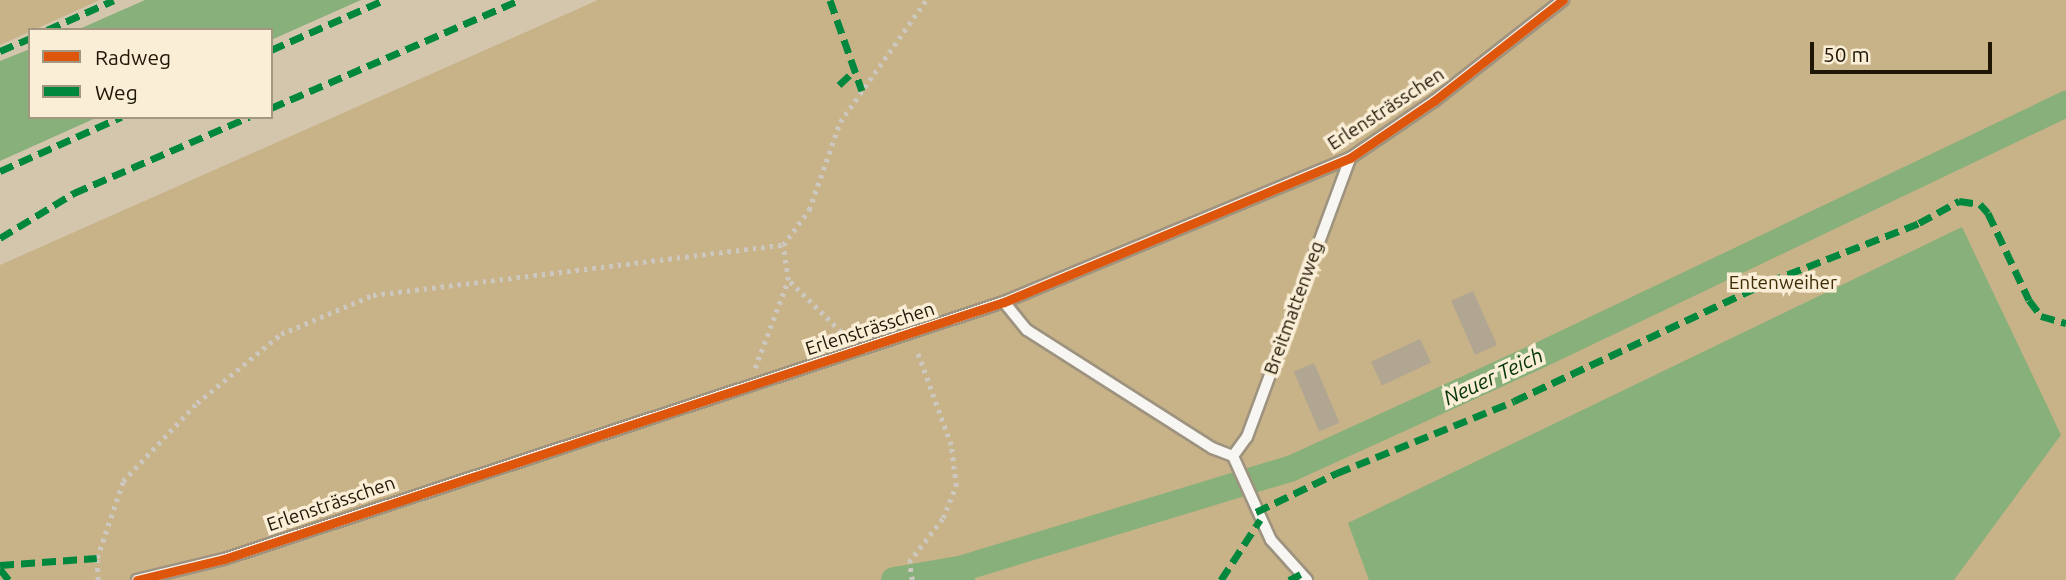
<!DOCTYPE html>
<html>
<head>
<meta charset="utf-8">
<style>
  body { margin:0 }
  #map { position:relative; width:2066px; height:580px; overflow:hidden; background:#d3c6ad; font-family:Ubuntu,sans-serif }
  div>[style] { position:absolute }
  .green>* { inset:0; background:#c8b288 }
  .water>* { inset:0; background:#87b07b }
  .stream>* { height:7px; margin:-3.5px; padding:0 3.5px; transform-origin:3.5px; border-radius:3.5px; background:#87b07b }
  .canal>* { height:26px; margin:-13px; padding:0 13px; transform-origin:13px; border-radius:13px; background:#87b07b }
  .building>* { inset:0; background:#b0a692; transform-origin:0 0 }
  .path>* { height:4.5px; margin-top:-2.25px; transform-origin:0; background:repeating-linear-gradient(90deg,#ccc8c0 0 3.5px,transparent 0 8.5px) }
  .roads { filter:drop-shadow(2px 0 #9d937f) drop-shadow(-2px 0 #9d937f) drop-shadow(0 2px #9d937f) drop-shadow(0 -2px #9d937f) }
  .lane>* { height:10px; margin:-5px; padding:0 5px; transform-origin:5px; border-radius:5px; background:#f8f6f3 }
  .quiet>* { height:7px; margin-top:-3.5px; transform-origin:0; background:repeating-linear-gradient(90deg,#00873e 0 14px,transparent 0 21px) }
  .cycleway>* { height:9px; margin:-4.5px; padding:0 4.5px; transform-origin:4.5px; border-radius:4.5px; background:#de560c }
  span { translate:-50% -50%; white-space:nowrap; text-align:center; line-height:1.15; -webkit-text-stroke:7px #faeed6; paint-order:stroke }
  .street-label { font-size:19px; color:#1f1705 }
  .park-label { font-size:19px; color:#3d2c05 }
  .water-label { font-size:21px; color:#053407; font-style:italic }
  .legend { position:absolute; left:28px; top:28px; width:245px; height:91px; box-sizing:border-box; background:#faeed6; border:2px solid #a29882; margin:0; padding:9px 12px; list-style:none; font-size:21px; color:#1f1705 }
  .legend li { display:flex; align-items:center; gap:14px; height:35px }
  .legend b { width:35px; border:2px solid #a29882 }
  .scale { position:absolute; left:1810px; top:42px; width:182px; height:32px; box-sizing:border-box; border:4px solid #1f1705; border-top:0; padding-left:9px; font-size:21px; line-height:24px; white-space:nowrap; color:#1f1705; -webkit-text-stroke:5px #faeed6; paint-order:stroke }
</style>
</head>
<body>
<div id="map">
  <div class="green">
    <div style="clip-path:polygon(0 0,100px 0,0 45px)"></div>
    <div style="clip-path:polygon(598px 0,2066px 0,2066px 580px,0 580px,0 265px)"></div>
  </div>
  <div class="water">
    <div style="clip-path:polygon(145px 0,361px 0,271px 40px,271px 30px,77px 30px)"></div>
    <div style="clip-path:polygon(30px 49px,30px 117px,98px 117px,0 161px,0 61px)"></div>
    <div style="clip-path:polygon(1962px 227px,2061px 435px,1954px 580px,1369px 580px,1348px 523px)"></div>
  </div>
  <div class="stream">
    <div style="left:960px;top:569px;width:16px;rotate:45deg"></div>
  </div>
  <div class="canal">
    <div style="left:894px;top:580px;width:67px;rotate:-9.5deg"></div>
    <div style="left:960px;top:569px;width:345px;rotate:-16.9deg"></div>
    <div style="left:1290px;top:469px;width:268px;rotate:-24.5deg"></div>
    <div style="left:1534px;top:358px;width:590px;rotate:-25.52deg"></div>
  </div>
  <div class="building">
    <div style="left:1473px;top:291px;width:59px;height:24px;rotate:66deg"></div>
    <div style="left:1420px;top:339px;width:26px;height:54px;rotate:65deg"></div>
    <div style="left:1314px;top:363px;width:65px;height:22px;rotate:67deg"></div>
  </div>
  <div class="path">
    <div style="left:847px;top:338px;width:83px;rotate:-135.5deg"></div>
    <div style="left:788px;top:280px;width:35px;rotate:-98deg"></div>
    <div style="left:783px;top:245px;width:44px;rotate:-53.4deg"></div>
    <div style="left:809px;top:210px;width:93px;rotate:-70.6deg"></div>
    <div style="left:840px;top:122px;width:149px;rotate:-54.8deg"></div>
    <div style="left:755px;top:368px;width:94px;rotate:-69.4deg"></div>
    <div style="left:98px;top:580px;width:22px;rotate:-93deg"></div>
    <div style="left:97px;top:558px;width:81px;rotate:-71.3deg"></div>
    <div style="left:123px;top:481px;width:108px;rotate:-46.5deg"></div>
    <div style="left:197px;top:403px;width:109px;rotate:-39.4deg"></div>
    <div style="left:281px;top:334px;width:100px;rotate:-23deg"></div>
    <div style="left:373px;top:295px;width:413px;rotate:-7deg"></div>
    <div style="left:912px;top:580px;width:18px;rotate:-99deg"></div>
    <div style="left:909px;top:562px;width:56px;rotate:-52.3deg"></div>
    <div style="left:943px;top:518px;width:35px;rotate:-68deg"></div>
    <div style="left:956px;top:486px;width:41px;rotate:-97deg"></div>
    <div style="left:951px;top:445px;width:102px;rotate:-110deg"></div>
  </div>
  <div class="roads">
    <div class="lane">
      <div style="left:1004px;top:302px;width:36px;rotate:51deg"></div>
      <div style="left:1027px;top:330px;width:219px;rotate:32.5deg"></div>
      <div style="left:1212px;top:448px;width:22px;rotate:21deg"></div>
      <div style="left:1233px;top:456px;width:92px;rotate:65.7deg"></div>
      <div style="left:1271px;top:540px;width:54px;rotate:48deg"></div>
      <div style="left:1233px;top:456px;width:24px;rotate:-54deg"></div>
      <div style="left:1247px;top:437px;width:297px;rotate:-69.7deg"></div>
      <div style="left:137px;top:580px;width:89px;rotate:-13.6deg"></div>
      <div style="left:224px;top:559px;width:821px;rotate:-18.24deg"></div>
      <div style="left:1004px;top:302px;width:375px;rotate:-22.6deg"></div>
      <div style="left:1350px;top:158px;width:102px;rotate:-34.2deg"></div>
      <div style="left:1434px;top:101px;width:164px;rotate:-38.1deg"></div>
    </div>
  </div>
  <div class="quiet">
    <div style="left:830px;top:0;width:96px;rotate:70.6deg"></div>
    <div style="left:47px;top:30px;width:73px;rotate:-24.1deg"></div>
    <div style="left:271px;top:50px;width:124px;rotate:-23.9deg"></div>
    <div style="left:0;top:51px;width:33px;rotate:-23deg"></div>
    <div style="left:839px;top:85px;width:22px;rotate:-43deg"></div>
    <div style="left:271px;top:108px;width:270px;rotate:-23.5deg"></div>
    <div style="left:0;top:171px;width:133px;rotate:-24.1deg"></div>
    <div style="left:0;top:238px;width:87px;rotate:-31.3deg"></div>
    <div style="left:74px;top:193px;width:191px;rotate:-23.5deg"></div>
    <div style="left:1256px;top:512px;width:90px;rotate:-25.7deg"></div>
    <div style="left:1337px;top:473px;width:191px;rotate:-22.1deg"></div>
    <div style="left:1514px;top:401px;width:280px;rotate:-25.1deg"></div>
    <div style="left:1768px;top:282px;width:162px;rotate:-21.3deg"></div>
    <div style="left:1919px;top:223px;width:46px;rotate:-28.8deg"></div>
    <div style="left:1959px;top:201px;width:21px;rotate:8deg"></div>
    <div style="left:1980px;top:204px;width:12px;rotate:48deg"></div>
    <div style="left:1988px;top:213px;width:96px;rotate:64.8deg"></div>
    <div style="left:2029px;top:300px;width:20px;rotate:53deg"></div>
    <div style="left:2041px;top:316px;width:26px;rotate:16deg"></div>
    <div style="left:0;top:565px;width:97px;rotate:-4.1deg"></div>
    <div style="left:0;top:569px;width:14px;rotate:51deg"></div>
    <div style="left:1221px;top:580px;width:72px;rotate:-57deg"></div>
    <div style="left:1289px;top:580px;width:13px;rotate:-27deg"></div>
  </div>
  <div class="cycleway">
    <div style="left:137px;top:580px;width:89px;rotate:-13.6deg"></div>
    <div style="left:224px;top:559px;width:821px;rotate:-18.24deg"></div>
    <div style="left:1004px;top:302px;width:375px;rotate:-22.6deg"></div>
    <div style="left:1350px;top:158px;width:102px;rotate:-34.2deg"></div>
    <div style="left:1434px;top:101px;width:164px;rotate:-38.1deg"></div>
  </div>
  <div class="street-label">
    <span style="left:1386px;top:109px;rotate:-33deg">Erlensträsschen</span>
    <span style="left:1294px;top:308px;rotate:-70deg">Breitmattenweg</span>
    <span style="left:870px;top:329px;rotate:-18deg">Erlensträsschen</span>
    <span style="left:331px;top:504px;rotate:-19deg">Erlensträsschen</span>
  </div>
  <div class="park-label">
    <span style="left:1783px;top:283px">Entenweiher</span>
  </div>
  <div class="water-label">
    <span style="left:1493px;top:376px;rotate:-25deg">Neuer Teich</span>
  </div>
  <ul class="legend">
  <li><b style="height:9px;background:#de560c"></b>Radweg</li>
  <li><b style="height:9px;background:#00873e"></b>Weg</li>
  </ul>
  <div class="scale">50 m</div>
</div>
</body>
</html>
